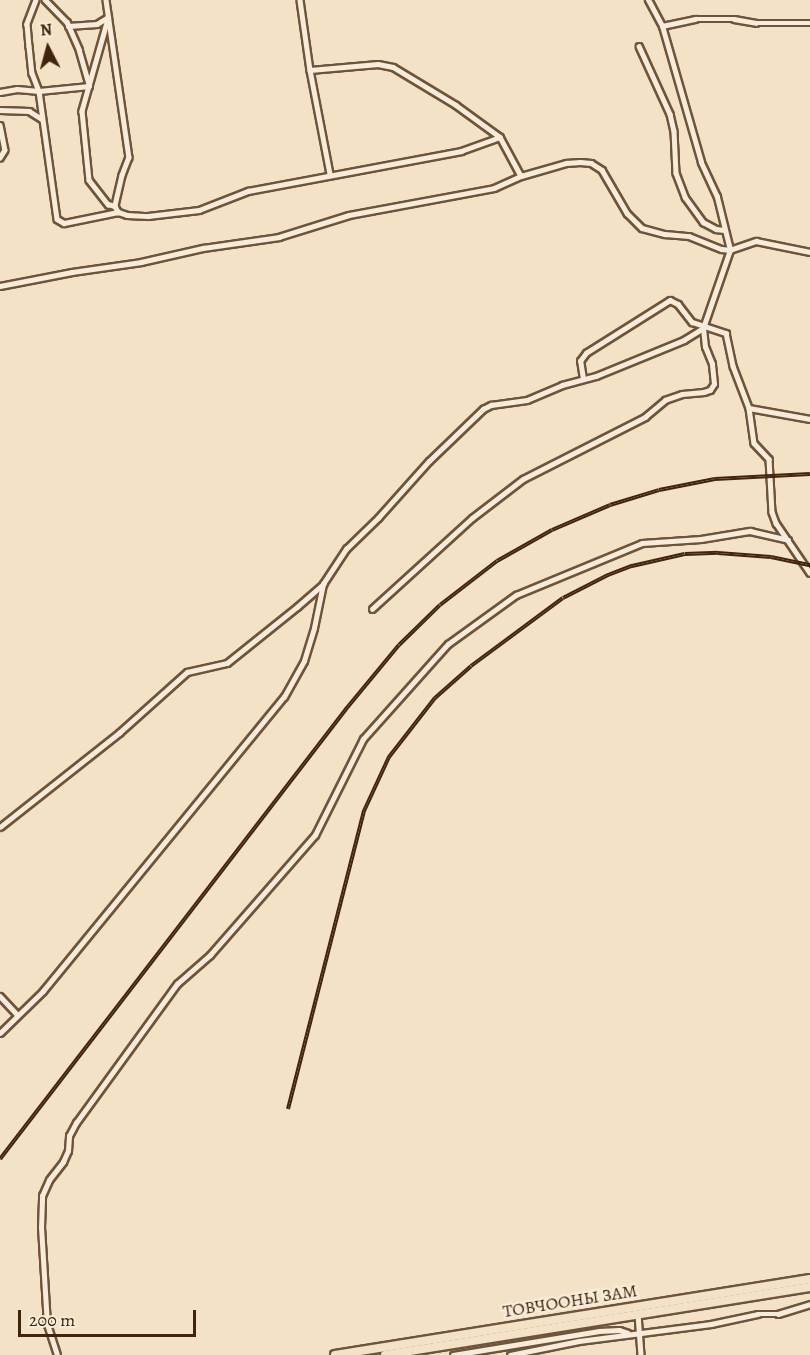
<!DOCTYPE html>
<html>
<head>
<meta charset="utf-8">
<style>
  body { margin:0 }
  #map { position:relative; width:810px; height:1355px; overflow:hidden; background:#f3e2c5; font-family:Alegreya,serif }
  div>[style] { position:absolute }
  .roads { filter:drop-shadow(2px 0 #6e543a) drop-shadow(-2px 0 #6e543a) drop-shadow(0 2px #6e543a) drop-shadow(0 -2px #6e543a) }
  .street>* { height:4.5px; margin:-2.25px; padding:0 2.25px; transform-origin:2.25px; border-radius:2.25px; background:#f7ecd9 }
  .highway>* { height:8px; margin:-4px; padding:0 4px; transform-origin:4px; border-radius:4px; background:#f3e2c5 }
  .rail>* { height:4px; margin-top:-2px; transform-origin:0; background:repeating-linear-gradient(90deg,#f7ecd9 0 4.5px,#41240b 0 9px); box-sizing:border-box; border-block:2px solid #41240b }
  span { translate:-50% -50%; white-space:nowrap; text-align:center; line-height:1.15; -webkit-text-stroke:5px #f7ecd9; paint-order:stroke }
  .street-label { font-size:18px; color:#41240b }
  .north { position:absolute; left:18px; top:18px; width:60px; height:60px; -webkit-text-stroke:4px #f7ecd9; paint-order:stroke; rotate:354deg; font-size:16px; font-weight:700; line-height:24px; text-align:center; color:#41240b }
  .north::after { content:''; display:block; margin:auto; width:21px; height:27px; background:#41240b; clip-path:polygon(50% 0,100% 100%,50% 72%,0 100%) }
  .scale { position:absolute; left:18px; top:1310px; width:178px; height:27px; box-sizing:border-box; border:3px solid #41240b; border-top:0; padding-left:8px; font-size:18px; line-height:21px; white-space:nowrap; color:#41240b; -webkit-text-stroke:4px #f7ecd9; paint-order:stroke }
</style>
</head>
<body>
<div id="map">
  <div class="roads">
    <div class="street">
      <div style="left:36px;top:0;width:26px;rotate:111deg"></div>
      <div style="left:27px;top:24px;width:22px;rotate:85deg"></div>
      <div style="left:29px;top:46px;width:27px;rotate:84deg"></div>
      <div style="left:32px;top:73px;width:19px;rotate:69deg"></div>
      <div style="left:39px;top:91px;width:129px;rotate:82deg"></div>
      <div style="left:57px;top:219px;width:8px;rotate:30deg"></div>
      <div style="left:64px;top:223px;width:55px;rotate:-11.5deg"></div>
      <div style="left:106px;top:0;width:159px;rotate:81.7deg"></div>
      <div style="left:129px;top:157px;width:19px;rotate:111deg"></div>
      <div style="left:122px;top:175px;width:32px;rotate:103deg"></div>
      <div style="left:115px;top:206px;width:7px;rotate:63deg"></div>
      <div style="left:118px;top:212px;width:9px;rotate:18deg"></div>
      <div style="left:127px;top:215px;width:21px;rotate:3deg"></div>
      <div style="left:148px;top:216px;width:51px;rotate:-6.7deg"></div>
      <div style="left:199px;top:210px;width:53px;rotate:-21.2deg"></div>
      <div style="left:248px;top:191px;width:217px;rotate:-10.6deg"></div>
      <div style="left:461px;top:151px;width:41px;rotate:-19.7deg"></div>
      <div style="left:300px;top:0;width:71px;rotate:81.9deg"></div>
      <div style="left:310px;top:70px;width:68px;rotate:-5deg"></div>
      <div style="left:378px;top:64px;width:15px;rotate:11deg"></div>
      <div style="left:393px;top:67px;width:74px;rotate:31.1deg"></div>
      <div style="left:456px;top:105px;width:54px;rotate:36deg"></div>
      <div style="left:500px;top:137px;width:44px;rotate:61.7deg"></div>
      <div style="left:108px;top:19px;width:96px;rotate:105.8deg"></div>
      <div style="left:82px;top:111px;width:69px;rotate:84.2deg"></div>
      <div style="left:89px;top:180px;width:31px;rotate:52deg"></div>
      <div style="left:108px;top:204px;width:7px;rotate:16deg"></div>
      <div style="left:68px;top:26px;width:29px;rotate:-4deg"></div>
      <div style="left:97px;top:24px;width:13px;rotate:-32deg"></div>
      <div style="left:662px;top:26px;width:34px;rotate:-12deg"></div>
      <div style="left:695px;top:19px;width:39px"></div>
      <div style="left:734px;top:19px;width:22px;rotate:10deg"></div>
      <div style="left:756px;top:23px;width:54px"></div>
      <div style="left:639px;top:46px;width:75px;rotate:65.5deg"></div>
      <div style="left:670px;top:114px;width:17px;rotate:77deg"></div>
      <div style="left:674px;top:131px;width:42px;rotate:87.3deg"></div>
      <div style="left:676px;top:173px;width:26px;rotate:69deg"></div>
      <div style="left:685px;top:197px;width:31px;rotate:54deg"></div>
      <div style="left:703px;top:222px;width:15px;rotate:28deg"></div>
      <div style="left:716px;top:229px;width:8px;rotate:7deg"></div>
      <div style="left:310px;top:70px;width:106px;rotate:79.1deg"></div>
      <div style="left:0;top:92px;width:17px;rotate:-10deg"></div>
      <div style="left:17px;top:89px;width:22px;rotate:5deg"></div>
      <div style="left:39px;top:91px;width:50px;rotate:-5.7deg"></div>
      <div style="left:89px;top:86px;width:37px;rotate:-106deg"></div>
      <div style="left:79px;top:50px;width:30px;rotate:-114deg"></div>
      <div style="left:67px;top:23px;width:32px;rotate:-134deg"></div>
      <div style="left:0;top:110px;width:29px;rotate:2deg"></div>
      <div style="left:29px;top:111px;width:15px;rotate:32deg"></div>
      <div style="left:0;top:125px;width:25px;rotate:79deg"></div>
      <div style="left:5px;top:150px;width:9px;rotate:122deg"></div>
      <div style="left:0;top:286px;width:73px;rotate:-11deg"></div>
      <div style="left:72px;top:272px;width:70px;rotate:-8.2deg"></div>
      <div style="left:141px;top:262px;width:64px;rotate:-12.7deg"></div>
      <div style="left:203px;top:248px;width:77px;rotate:-8.2deg"></div>
      <div style="left:279px;top:237px;width:73px;rotate:-17.4deg"></div>
      <div style="left:349px;top:215px;width:147px;rotate:-10.5deg"></div>
      <div style="left:494px;top:188px;width:30px;rotate:-24deg"></div>
      <div style="left:521px;top:176px;width:47px;rotate:-16.1deg"></div>
      <div style="left:566px;top:163px;width:14px;rotate:-4deg"></div>
      <div style="left:580px;top:162px;width:11px;rotate:5deg"></div>
      <div style="left:591px;top:163px;width:13px;rotate:32deg"></div>
      <div style="left:602px;top:170px;width:50px;rotate:59.8deg"></div>
      <div style="left:627px;top:213px;width:21px;rotate:45deg"></div>
      <div style="left:642px;top:228px;width:24px;rotate:15deg"></div>
      <div style="left:665px;top:234px;width:24px;rotate:5deg"></div>
      <div style="left:689px;top:236px;width:35px;rotate:22deg"></div>
      <div style="left:722px;top:249px;width:8px;rotate:7deg"></div>
      <div style="left:730px;top:250px;width:28px;rotate:-19deg"></div>
      <div style="left:756px;top:241px;width:55px;rotate:11.5deg"></div>
      <div style="left:583px;top:379px;width:18px;rotate:-99deg"></div>
      <div style="left:580px;top:361px;width:10px;rotate:-53deg"></div>
      <div style="left:586px;top:353px;width:99px;rotate:-32.2deg"></div>
      <div style="left:670px;top:300px;width:9px;rotate:27deg"></div>
      <div style="left:678px;top:304px;width:23px;rotate:52deg"></div>
      <div style="left:692px;top:322px;width:36px;rotate:18deg"></div>
      <div style="left:726px;top:333px;width:34px;rotate:78deg"></div>
      <div style="left:733px;top:366px;width:45px;rotate:69.1deg"></div>
      <div style="left:749px;top:408px;width:35px;rotate:82deg"></div>
      <div style="left:754px;top:443px;width:22px;rotate:47deg"></div>
      <div style="left:769px;top:459px;width:53px;rotate:86.8deg"></div>
      <div style="left:772px;top:512px;width:12px;rotate:70deg"></div>
      <div style="left:776px;top:523px;width:60px;rotate:55.8deg"></div>
      <div style="left:749px;top:408px;width:62px;rotate:10.2deg"></div>
      <div style="left:372px;top:609px;width:135px;rotate:-42.3deg"></div>
      <div style="left:472px;top:518px;width:64px;rotate:-37.4deg"></div>
      <div style="left:523px;top:479px;width:137px;rotate:-26.9deg"></div>
      <div style="left:645px;top:417px;width:26px;rotate:-40deg"></div>
      <div style="left:665px;top:400px;width:18px;rotate:-19deg"></div>
      <div style="left:682px;top:394px;width:22px;rotate:-5deg"></div>
      <div style="left:704px;top:392px;width:6px;rotate:-18deg"></div>
      <div style="left:710px;top:390px;width:7px;rotate:-56deg"></div>
      <div style="left:714px;top:384px;width:20px;rotate:-96deg"></div>
      <div style="left:712px;top:364px;width:18px;rotate:-112deg"></div>
      <div style="left:705px;top:347px;width:19px;rotate:-96deg"></div>
      <div style="left:703px;top:328px;width:83px;rotate:-70.9deg"></div>
      <div style="left:730px;top:250px;width:55px;rotate:-103.8deg"></div>
      <div style="left:717px;top:197px;width:38px;rotate:-115deg"></div>
      <div style="left:701px;top:162px;width:141px;rotate:-106deg"></div>
      <div style="left:662px;top:26px;width:30px;rotate:-118deg"></div>
      <div style="left:0;top:827px;width:152px;rotate:-38.3deg"></div>
      <div style="left:119px;top:733px;width:91px;rotate:-41.9deg"></div>
      <div style="left:187px;top:672px;width:41px;rotate:-12.7deg"></div>
      <div style="left:227px;top:663px;width:90px;rotate:-38.7deg"></div>
      <div style="left:297px;top:607px;width:35px;rotate:-41deg"></div>
      <div style="left:323px;top:584px;width:42px;rotate:-56.7deg"></div>
      <div style="left:346px;top:549px;width:45px;rotate:-44.1deg"></div>
      <div style="left:378px;top:518px;width:76px;rotate:-48.2deg"></div>
      <div style="left:429px;top:461px;width:75px;rotate:-43.9deg"></div>
      <div style="left:483px;top:409px;width:9px;rotate:-27deg"></div>
      <div style="left:491px;top:405px;width:36px;rotate:-8deg"></div>
      <div style="left:527px;top:400px;width:38px;rotate:-23deg"></div>
      <div style="left:562px;top:385px;width:35px;rotate:-15deg"></div>
      <div style="left:596px;top:376px;width:95px;rotate:-22.2deg"></div>
      <div style="left:684px;top:340px;width:22px;rotate:-32deg"></div>
      <div style="left:0;top:996px;width:26px;rotate:47deg"></div>
      <div style="left:0;top:1033px;width:60px;rotate:-44.3deg"></div>
      <div style="left:43px;top:991px;width:380px;rotate:-50.7deg"></div>
      <div style="left:284px;top:697px;width:41px;rotate:-60.9deg"></div>
      <div style="left:304px;top:661px;width:34px;rotate:-73deg"></div>
      <div style="left:314px;top:628px;width:45px;rotate:-78.4deg"></div>
      <div style="left:638px;top:1314px;width:41px;rotate:85.8deg"></div>
      <div style="left:57px;top:1355px;width:32px;rotate:-108deg"></div>
      <div style="left:47px;top:1325px;width:97px;rotate:-93.5deg"></div>
      <div style="left:41px;top:1228px;width:32px;rotate:-88deg"></div>
      <div style="left:42px;top:1196px;width:17px;rotate:-66deg"></div>
      <div style="left:49px;top:1180px;width:23px;rotate:-52deg"></div>
      <div style="left:63px;top:1162px;width:12px;rotate:-66deg"></div>
      <div style="left:68px;top:1151px;width:15px;rotate:-86deg"></div>
      <div style="left:69px;top:1136px;width:15px;rotate:-62deg"></div>
      <div style="left:76px;top:1123px;width:172px;rotate:-54deg"></div>
      <div style="left:177px;top:984px;width:44px;rotate:-41.3deg"></div>
      <div style="left:210px;top:955px;width:159px;rotate:-48.8deg"></div>
      <div style="left:315px;top:835px;width:107px;rotate:-63.4deg"></div>
      <div style="left:363px;top:739px;width:127px;rotate:-48.2deg"></div>
      <div style="left:448px;top:644px;width:84px;rotate:-35.8deg"></div>
      <div style="left:516px;top:595px;width:136px;rotate:-22.4deg"></div>
      <div style="left:642px;top:543px;width:59px;rotate:-3.9deg"></div>
      <div style="left:701px;top:539px;width:50px;rotate:-9.3deg"></div>
      <div style="left:750px;top:531px;width:39px;rotate:13deg"></div>
      <div style="left:453px;top:1355px;width:148px;rotate:-9.3deg"></div>
      <div style="left:599px;top:1331px;width:20px;rotate:-3deg"></div>
      <div style="left:619px;top:1330px;width:9px;rotate:18deg"></div>
      <div style="left:510px;top:1355px;width:70px;rotate:-11.5deg"></div>
      <div style="left:579px;top:1341px;width:133px;rotate:-7.3deg"></div>
      <div style="left:711px;top:1324px;width:48px;rotate:-12deg"></div>
      <div style="left:758px;top:1314px;width:20px"></div>
      <div style="left:778px;top:1314px;width:34px;rotate:-17deg"></div>
    </div>
    <div class="highway">
      <div style="left:335px;top:1355px;width:481px;rotate:-9.1deg"></div>
      <div style="left:385px;top:1355px;width:430px;rotate:-9.1deg"></div>
    </div>
  </div>
  <div class="rail">
    <div style="left:288px;top:1109px;width:308px;rotate:-75.7deg"></div>
    <div style="left:364px;top:811px;width:60px;rotate:-65.2deg"></div>
    <div style="left:389px;top:757px;width:75px;rotate:-52.1deg"></div>
    <div style="left:435px;top:698px;width:48px;rotate:-41.6deg"></div>
    <div style="left:471px;top:666px;width:114px;rotate:-36.5deg"></div>
    <div style="left:563px;top:598px;width:51px;rotate:-27.1deg"></div>
    <div style="left:608px;top:575px;width:26px;rotate:-21deg"></div>
    <div style="left:632px;top:566px;width:54px;rotate:-12.8deg"></div>
    <div style="left:685px;top:554px;width:33px;rotate:-2deg"></div>
    <div style="left:718px;top:553px;width:53px;rotate:4.3deg"></div>
    <div style="left:771px;top:557px;width:40px;rotate:12deg"></div>
    <div style="left:0;top:1159px;width:568px;rotate:-52.44deg"></div>
    <div style="left:346px;top:709px;width:83px;rotate:-50.4deg"></div>
    <div style="left:399px;top:645px;width:57px;rotate:-44.3deg"></div>
    <div style="left:440px;top:605px;width:72px;rotate:-37.7deg"></div>
    <div style="left:497px;top:561px;width:63px;rotate:-29.4deg"></div>
    <div style="left:552px;top:530px;width:63px;rotate:-23.3deg"></div>
    <div style="left:610px;top:505px;width:51px;rotate:-17deg"></div>
    <div style="left:659px;top:490px;width:57px;rotate:-11.1deg"></div>
    <div style="left:715px;top:479px;width:95px;rotate:-3deg"></div>
  </div>
  <div class="street-label">
    <span style="left:570px;top:1301px;rotate:-9deg">ТОВЧООНЫ ЗАМ</span>
  </div>
  <div class="north">N</div>
  <div class="scale">200 m</div>
</div>
</body>
</html>
